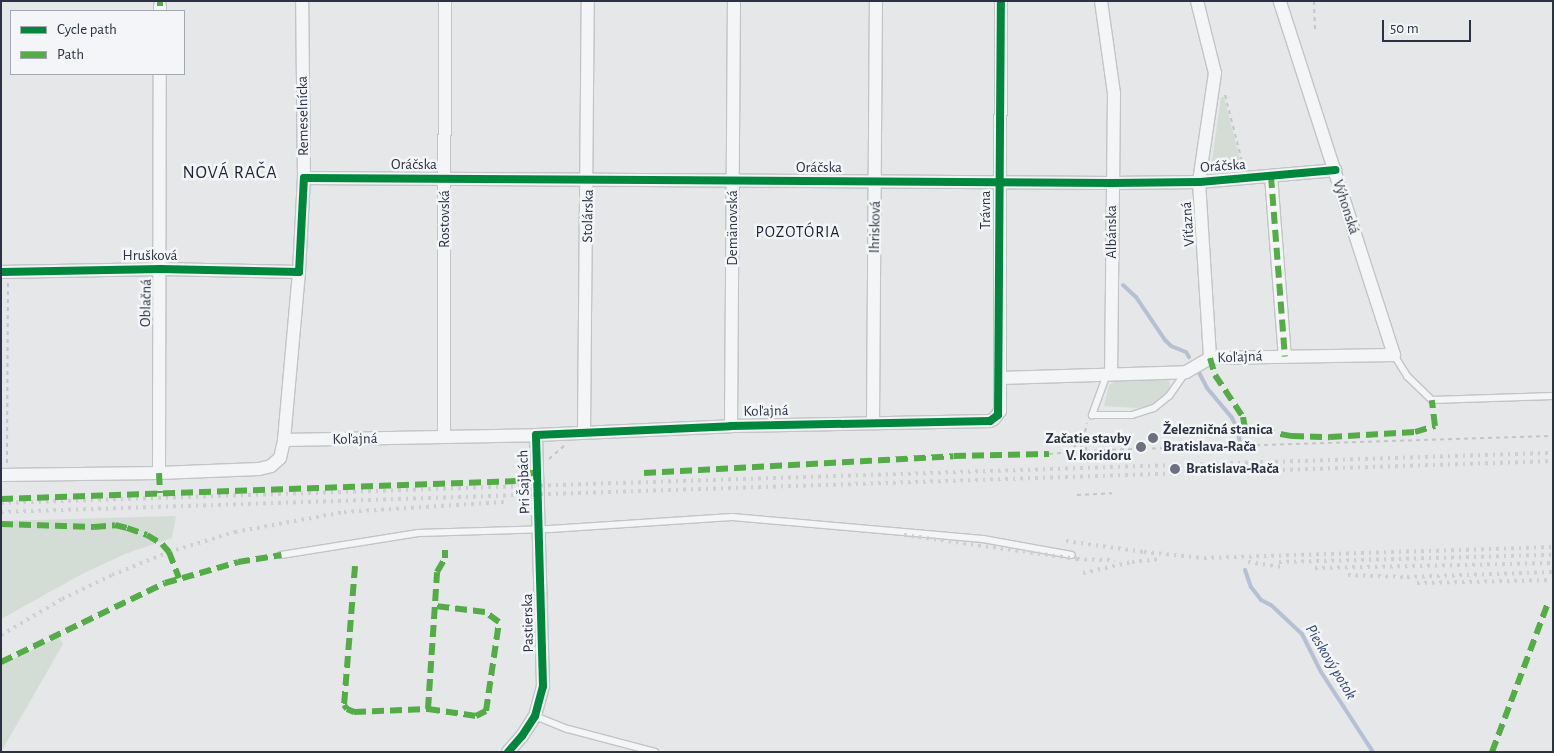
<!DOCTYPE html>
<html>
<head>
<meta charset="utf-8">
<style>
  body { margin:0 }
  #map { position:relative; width:1554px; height:753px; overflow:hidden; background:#e5e7e9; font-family:"Alegreya Sans",sans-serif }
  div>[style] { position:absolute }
  .green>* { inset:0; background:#d4ddd5 }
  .stream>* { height:4px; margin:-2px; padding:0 2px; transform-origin:2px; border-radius:2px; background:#b5c0d3 }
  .path>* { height:2px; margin-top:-1px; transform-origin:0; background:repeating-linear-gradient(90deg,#c4c5c9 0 4px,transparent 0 8px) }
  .roads { filter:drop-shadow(1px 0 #c2c4c7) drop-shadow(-1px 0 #c2c4c7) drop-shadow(0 1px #c2c4c7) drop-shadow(0 -1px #c2c4c7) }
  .service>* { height:6px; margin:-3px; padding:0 3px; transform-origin:3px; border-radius:3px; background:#f4f5f6 }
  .minor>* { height:12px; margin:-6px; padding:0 6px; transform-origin:6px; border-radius:6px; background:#f4f5f6 }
  .rail>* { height:4px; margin-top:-2px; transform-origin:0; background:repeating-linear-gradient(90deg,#cecfd1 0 2.5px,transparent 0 7.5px) }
  .quiet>* { height:6px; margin-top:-3px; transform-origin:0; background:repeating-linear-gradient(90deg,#54ac47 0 12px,transparent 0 18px) }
  .cycleway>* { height:8px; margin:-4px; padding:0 4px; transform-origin:4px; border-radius:4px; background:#00873e }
  .dots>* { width:14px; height:14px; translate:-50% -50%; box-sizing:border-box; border:2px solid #f3f5f8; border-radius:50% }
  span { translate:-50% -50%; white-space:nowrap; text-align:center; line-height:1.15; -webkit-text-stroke:5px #f3f5f8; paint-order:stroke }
  .street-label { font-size:15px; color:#2b3243 }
  .poi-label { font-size:15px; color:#2b3243; font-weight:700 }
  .left { translate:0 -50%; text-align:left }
  .right { translate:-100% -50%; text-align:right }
  .neighbourhood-label { font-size:16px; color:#1d2334; letter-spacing:1px }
  .water-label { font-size:16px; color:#364d76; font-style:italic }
  .quarter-label { font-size:18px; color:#1d2334; letter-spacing:1px }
  .frame { position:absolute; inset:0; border:2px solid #2b3243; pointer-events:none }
  .legend { position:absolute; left:10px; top:10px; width:175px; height:65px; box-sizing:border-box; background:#f3f5f8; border:1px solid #a3a7b0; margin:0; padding:6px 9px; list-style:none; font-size:15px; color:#2b3243 }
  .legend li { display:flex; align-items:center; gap:10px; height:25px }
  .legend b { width:25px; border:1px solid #a3a7b0 }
  .scale { position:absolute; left:1382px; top:20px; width:89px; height:22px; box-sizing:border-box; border:2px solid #2b3243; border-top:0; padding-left:6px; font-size:15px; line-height:18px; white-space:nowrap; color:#2b3243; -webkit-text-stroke:4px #f3f5f8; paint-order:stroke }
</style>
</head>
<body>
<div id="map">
  <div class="green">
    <div style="clip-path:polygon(1221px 97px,1224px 97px,1243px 171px,1210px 174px)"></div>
    <div style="clip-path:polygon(1169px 379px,1170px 389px,1165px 397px,1152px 405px,1137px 408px,1104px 406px,1109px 385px,1116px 381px)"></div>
    <div style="clip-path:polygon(176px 516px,172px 538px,125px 554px,82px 574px,1px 619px,1px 521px)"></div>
    <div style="clip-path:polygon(59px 637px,63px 644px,1px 752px,1px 665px)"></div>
  </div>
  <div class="stream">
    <div style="left:1123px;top:285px;width:18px;rotate:43deg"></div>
    <div style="left:1136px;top:297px;width:52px;rotate:56deg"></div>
    <div style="left:1165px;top:340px;width:8px;rotate:45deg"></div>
    <div style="left:1171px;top:346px;width:16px;rotate:22deg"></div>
    <div style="left:1186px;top:352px;width:6px;rotate:59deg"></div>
    <div style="left:1197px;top:369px;width:21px;rotate:62deg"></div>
    <div style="left:1207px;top:388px;width:39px;rotate:50deg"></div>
    <div style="left:1232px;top:418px;width:11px;rotate:63deg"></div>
    <div style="left:1237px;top:428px;width:14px;rotate:78deg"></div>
    <div style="left:1245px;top:570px;width:18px;rotate:71deg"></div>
    <div style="left:1251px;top:587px;width:16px;rotate:52deg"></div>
    <div style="left:1261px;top:600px;width:11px;rotate:27deg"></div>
    <div style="left:1271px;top:605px;width:42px;rotate:43.1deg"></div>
    <div style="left:1302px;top:634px;width:42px;rotate:63.4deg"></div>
    <div style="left:1321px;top:672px;width:95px;rotate:57deg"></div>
  </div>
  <div class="path">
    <div style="left:1314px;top:1px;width:29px;rotate:88deg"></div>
    <div style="left:1225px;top:95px;width:72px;rotate:75.6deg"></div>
    <div style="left:1085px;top:432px;width:9px;rotate:-77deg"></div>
    <div style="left:1086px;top:447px;width:4px;rotate:90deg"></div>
    <div style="left:1086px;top:451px;width:18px;rotate:-3deg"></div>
    <div style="left:1104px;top:450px;width:449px;rotate:-1.8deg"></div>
    <div style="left:1075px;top:449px;width:12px;rotate:-95deg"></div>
    <div style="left:1074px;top:437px;width:7px"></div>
    <div style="left:1081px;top:437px;width:14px;rotate:86deg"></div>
    <div style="left:1049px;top:454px;width:37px;rotate:-5deg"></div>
    <div style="left:549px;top:459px;width:20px;rotate:-41deg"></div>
    <div style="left:7px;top:463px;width:180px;rotate:-89.7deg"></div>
    <div style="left:1077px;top:495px;width:35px;rotate:-3deg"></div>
  </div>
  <div class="roads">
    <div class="service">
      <div style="left:1394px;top:355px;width:25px;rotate:58deg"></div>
      <div style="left:1407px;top:376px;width:35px;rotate:44deg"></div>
      <div style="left:1432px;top:400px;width:121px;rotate:-1.9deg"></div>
      <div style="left:1107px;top:374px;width:44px;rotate:110.1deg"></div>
      <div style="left:1092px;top:415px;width:40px"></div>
      <div style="left:1132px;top:415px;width:23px;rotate:-18deg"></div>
      <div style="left:1154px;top:408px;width:19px;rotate:-39deg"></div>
      <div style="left:1169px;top:396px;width:29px;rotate:-55deg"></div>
      <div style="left:281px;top:555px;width:139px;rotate:-9.1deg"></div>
      <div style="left:418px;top:533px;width:132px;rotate:-1.7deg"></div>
      <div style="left:550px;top:529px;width:182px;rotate:-3.8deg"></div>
      <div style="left:732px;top:517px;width:252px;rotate:5deg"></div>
      <div style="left:983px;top:539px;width:90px;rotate:10.2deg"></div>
      <div style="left:535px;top:716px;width:35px;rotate:22deg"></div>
      <div style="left:568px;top:729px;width:90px;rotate:14.8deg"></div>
    </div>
    <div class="minor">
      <div style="left:1101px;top:1px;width:93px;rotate:82deg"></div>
      <div style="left:1114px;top:93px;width:281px;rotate:90.6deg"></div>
      <div style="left:1197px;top:1px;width:74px;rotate:76deg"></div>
      <div style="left:1215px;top:73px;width:110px;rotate:98.4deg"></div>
      <div style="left:1199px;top:182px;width:176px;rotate:86.4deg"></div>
      <div style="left:160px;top:6px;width:5px;rotate:90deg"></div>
      <div style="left:1271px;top:176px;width:181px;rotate:85.6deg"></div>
      <div style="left:304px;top:178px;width:808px;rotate:0.35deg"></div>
      <div style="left:1112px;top:183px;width:87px;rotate:-0.7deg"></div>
      <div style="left:1199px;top:182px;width:137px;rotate:-5deg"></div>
      <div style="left:1px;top:272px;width:160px;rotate:-1.1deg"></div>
      <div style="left:161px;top:269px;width:138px;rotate:1.2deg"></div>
      <div style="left:1000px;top:378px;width:186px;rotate:-1.8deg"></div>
      <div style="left:1186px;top:372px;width:28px;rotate:-30deg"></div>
      <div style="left:1210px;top:358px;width:184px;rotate:-0.9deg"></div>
      <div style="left:1394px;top:355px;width:372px;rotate:-107.9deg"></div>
      <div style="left:873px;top:422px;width:421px;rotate:-89.6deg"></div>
      <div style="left:731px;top:426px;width:425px;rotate:-89.6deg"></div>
      <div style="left:584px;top:431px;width:430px;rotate:-89.5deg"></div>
      <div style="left:444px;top:436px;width:435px;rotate:-89.9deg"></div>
      <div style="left:284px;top:440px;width:252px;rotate:-1.1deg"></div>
      <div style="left:536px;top:435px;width:195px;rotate:-2.6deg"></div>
      <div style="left:731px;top:426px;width:259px;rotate:-1.1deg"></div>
      <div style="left:990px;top:421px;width:4px;rotate:-27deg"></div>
      <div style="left:994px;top:419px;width:10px;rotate:-53deg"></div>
      <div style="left:1000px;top:411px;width:410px;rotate:-89.9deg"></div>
      <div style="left:159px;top:473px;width:399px;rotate:-89.9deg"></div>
      <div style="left:1px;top:475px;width:158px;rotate:-0.7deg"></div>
      <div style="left:159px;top:473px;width:100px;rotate:-2.3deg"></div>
      <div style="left:259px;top:469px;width:12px;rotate:-14deg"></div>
      <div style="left:271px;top:466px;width:12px;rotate:-42deg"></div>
      <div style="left:280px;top:458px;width:18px;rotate:-77deg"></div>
      <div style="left:284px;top:440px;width:169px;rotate:-84.9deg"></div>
      <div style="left:299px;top:272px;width:94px;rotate:-87deg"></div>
      <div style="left:304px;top:178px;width:177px;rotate:-90.6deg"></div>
      <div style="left:508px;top:752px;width:21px;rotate:-49deg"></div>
      <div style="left:522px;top:736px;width:24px;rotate:-57deg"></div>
      <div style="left:535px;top:716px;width:31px;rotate:-75deg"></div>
      <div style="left:543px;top:686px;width:251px;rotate:-91.6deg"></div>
    </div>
  </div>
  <div class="rail">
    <div style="left:1px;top:503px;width:1553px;rotate:-1.85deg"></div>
    <div style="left:1px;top:512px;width:1553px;rotate:-1.88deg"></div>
    <div style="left:904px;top:535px;width:175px;rotate:7.9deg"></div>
    <div style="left:1077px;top:559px;width:38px;rotate:2deg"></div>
    <div style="left:1066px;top:541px;width:79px;rotate:8deg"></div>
    <div style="left:1144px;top:552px;width:60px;rotate:5.7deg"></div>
    <div style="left:1204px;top:558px;width:349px;rotate:-1.8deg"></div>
    <div style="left:1248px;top:562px;width:37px;rotate:8deg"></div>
    <div style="left:1279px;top:562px;width:274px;rotate:-1.5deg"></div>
    <div style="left:1315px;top:568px;width:238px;rotate:-1.2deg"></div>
    <div style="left:1083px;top:573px;width:50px;rotate:-12.7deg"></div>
    <div style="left:1132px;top:562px;width:27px;rotate:-6deg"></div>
    <div style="left:1348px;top:575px;width:59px;rotate:1.9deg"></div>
    <div style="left:1407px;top:577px;width:146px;rotate:-2deg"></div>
    <div style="left:1417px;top:583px;width:136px;rotate:-1.3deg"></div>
    <div style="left:1px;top:635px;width:71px;rotate:-30.5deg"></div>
    <div style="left:62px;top:599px;width:55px;rotate:-25.6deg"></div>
    <div style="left:112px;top:575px;width:61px;rotate:-22deg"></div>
    <div style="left:169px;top:552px;width:69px;rotate:-16.9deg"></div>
    <div style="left:235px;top:532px;width:111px;rotate:-10.4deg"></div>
    <div style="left:344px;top:512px;width:160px;rotate:-3.6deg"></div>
  </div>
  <div class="quiet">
    <div style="left:160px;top:1px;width:5px;rotate:90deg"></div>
    <div style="left:1271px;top:176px;width:181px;rotate:85.6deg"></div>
    <div style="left:1210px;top:358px;width:18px;rotate:74deg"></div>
    <div style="left:1215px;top:375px;width:50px;rotate:56.3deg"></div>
    <div style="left:1243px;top:417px;width:11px;rotate:80deg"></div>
    <div style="left:1245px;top:428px;width:48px;rotate:9.7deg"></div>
    <div style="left:1292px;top:436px;width:38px;rotate:2deg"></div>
    <div style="left:1330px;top:437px;width:85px;rotate:-3.4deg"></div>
    <div style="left:1415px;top:432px;width:21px;rotate:-17deg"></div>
    <div style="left:1435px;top:426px;width:26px;rotate:-97deg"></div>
    <div style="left:159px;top:473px;width:20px;rotate:87deg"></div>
    <div style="left:644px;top:473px;width:310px;rotate:-3.1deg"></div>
    <div style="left:954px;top:456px;width:95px;rotate:-1.2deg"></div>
    <div style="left:1px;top:499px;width:515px;rotate:-2deg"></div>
    <div style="left:516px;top:481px;width:14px;rotate:-30deg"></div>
    <div style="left:528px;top:474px;width:9px;rotate:-13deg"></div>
    <div style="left:1px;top:524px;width:93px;rotate:1.8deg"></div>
    <div style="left:94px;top:527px;width:21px;rotate:-5deg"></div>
    <div style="left:115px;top:525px;width:12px;rotate:14deg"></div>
    <div style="left:127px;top:528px;width:21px;rotate:19deg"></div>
    <div style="left:147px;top:535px;width:17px;rotate:31deg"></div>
    <div style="left:162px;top:544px;width:11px;rotate:49deg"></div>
    <div style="left:169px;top:552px;width:28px;rotate:69deg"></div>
    <div style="left:355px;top:566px;width:139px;rotate:94.5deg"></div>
    <div style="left:344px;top:705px;width:5px;rotate:53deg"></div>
    <div style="left:347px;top:709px;width:8px;rotate:23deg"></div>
    <div style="left:354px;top:712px;width:74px;rotate:-2.3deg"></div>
    <div style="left:428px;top:709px;width:49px;rotate:8.3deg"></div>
    <div style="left:476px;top:716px;width:11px;rotate:-27deg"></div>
    <div style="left:486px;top:711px;width:90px;rotate:-81.7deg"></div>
    <div style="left:499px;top:622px;width:17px;rotate:-144deg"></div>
    <div style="left:485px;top:612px;width:50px;rotate:-173.2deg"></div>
    <div style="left:1px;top:662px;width:182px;rotate:-25.7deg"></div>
    <div style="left:165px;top:583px;width:76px;rotate:-16deg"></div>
    <div style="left:238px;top:562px;width:44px;rotate:-9.2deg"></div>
    <div style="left:428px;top:709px;width:137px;rotate:-86.2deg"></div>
    <div style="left:437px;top:572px;width:16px;rotate:-60deg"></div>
    <div style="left:445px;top:558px;width:8px;rotate:-90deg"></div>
    <div style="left:1492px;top:752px;width:159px;rotate:-69.4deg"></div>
  </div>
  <div class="cycleway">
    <div style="left:1px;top:272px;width:160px;rotate:-1.1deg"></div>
    <div style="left:161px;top:269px;width:138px;rotate:1.2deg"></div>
    <div style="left:299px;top:272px;width:94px;rotate:-87deg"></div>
    <div style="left:304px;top:178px;width:808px;rotate:0.35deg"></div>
    <div style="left:1112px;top:183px;width:87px;rotate:-0.7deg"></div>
    <div style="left:1199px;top:182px;width:137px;rotate:-5deg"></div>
    <div style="left:508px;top:752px;width:21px;rotate:-49deg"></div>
    <div style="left:522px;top:736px;width:24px;rotate:-57deg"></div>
    <div style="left:535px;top:716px;width:31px;rotate:-75deg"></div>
    <div style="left:543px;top:686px;width:251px;rotate:-91.6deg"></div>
    <div style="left:536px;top:435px;width:195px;rotate:-2.6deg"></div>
    <div style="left:731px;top:426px;width:259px;rotate:-1.1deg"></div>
    <div style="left:990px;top:421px;width:10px;rotate:-37deg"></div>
    <div style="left:998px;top:415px;width:414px;rotate:-89.6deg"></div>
  </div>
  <div class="dots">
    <div style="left:1153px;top:438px;background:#6c717d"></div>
    <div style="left:1141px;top:447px;background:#6c717d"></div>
    <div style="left:1175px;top:469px;background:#6c717d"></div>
  </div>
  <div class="street-label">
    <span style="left:303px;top:116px;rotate:-91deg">Remeselnícka</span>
    <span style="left:414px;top:165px">Oráčska</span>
    <span style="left:1223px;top:166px;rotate:-4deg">Oráčska</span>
    <span style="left:819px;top:168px">Oráčska</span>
    <span style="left:1346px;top:207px;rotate:72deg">Výhonská</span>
    <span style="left:986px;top:210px;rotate:-90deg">Trávna</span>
    <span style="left:588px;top:216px;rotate:-89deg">Stolárska</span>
    <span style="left:445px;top:219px;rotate:-90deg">Rostovská</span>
    <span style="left:1188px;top:224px;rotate:-94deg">Víťazná</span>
    <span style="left:875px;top:227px;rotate:-89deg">Ihrisková</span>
    <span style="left:733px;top:228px;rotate:-90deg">Demänovská</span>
    <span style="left:1112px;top:232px;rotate:-90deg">Albánska</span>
    <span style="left:150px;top:256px">Hrušková</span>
    <span style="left:146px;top:303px;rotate:-89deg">Oblačná</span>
    <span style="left:1240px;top:357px;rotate:-2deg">Koľajná</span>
    <span style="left:766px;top:411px;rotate:-1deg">Koľajná</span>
    <span style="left:355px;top:439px;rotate:-1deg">Koľajná</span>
    <span style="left:524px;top:482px;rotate:-92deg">Pri Šajbách</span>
    <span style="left:528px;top:623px;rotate:-91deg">Pastierska</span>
  </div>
  <div class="poi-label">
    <span class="left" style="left:1163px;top:438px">Železničná stanica<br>Bratislava-Rača</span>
    <span class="right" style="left:1131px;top:447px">Začatie stavby<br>V. koridoru</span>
    <span class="left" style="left:1186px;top:469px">Bratislava-Rača</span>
  </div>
  <div class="neighbourhood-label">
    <span style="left:798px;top:232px">POZOTÓRIA</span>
  </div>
  <div class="water-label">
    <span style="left:1331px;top:662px;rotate:59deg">Pieskový potok</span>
  </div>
  <div class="quarter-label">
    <span style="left:230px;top:173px">NOVÁ RAČA</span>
  </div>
  <div class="frame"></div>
  <ul class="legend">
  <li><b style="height:6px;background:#00873e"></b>Cycle path</li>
  <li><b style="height:6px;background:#54ac47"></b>Path</li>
  </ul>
  <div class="scale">50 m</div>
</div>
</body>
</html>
